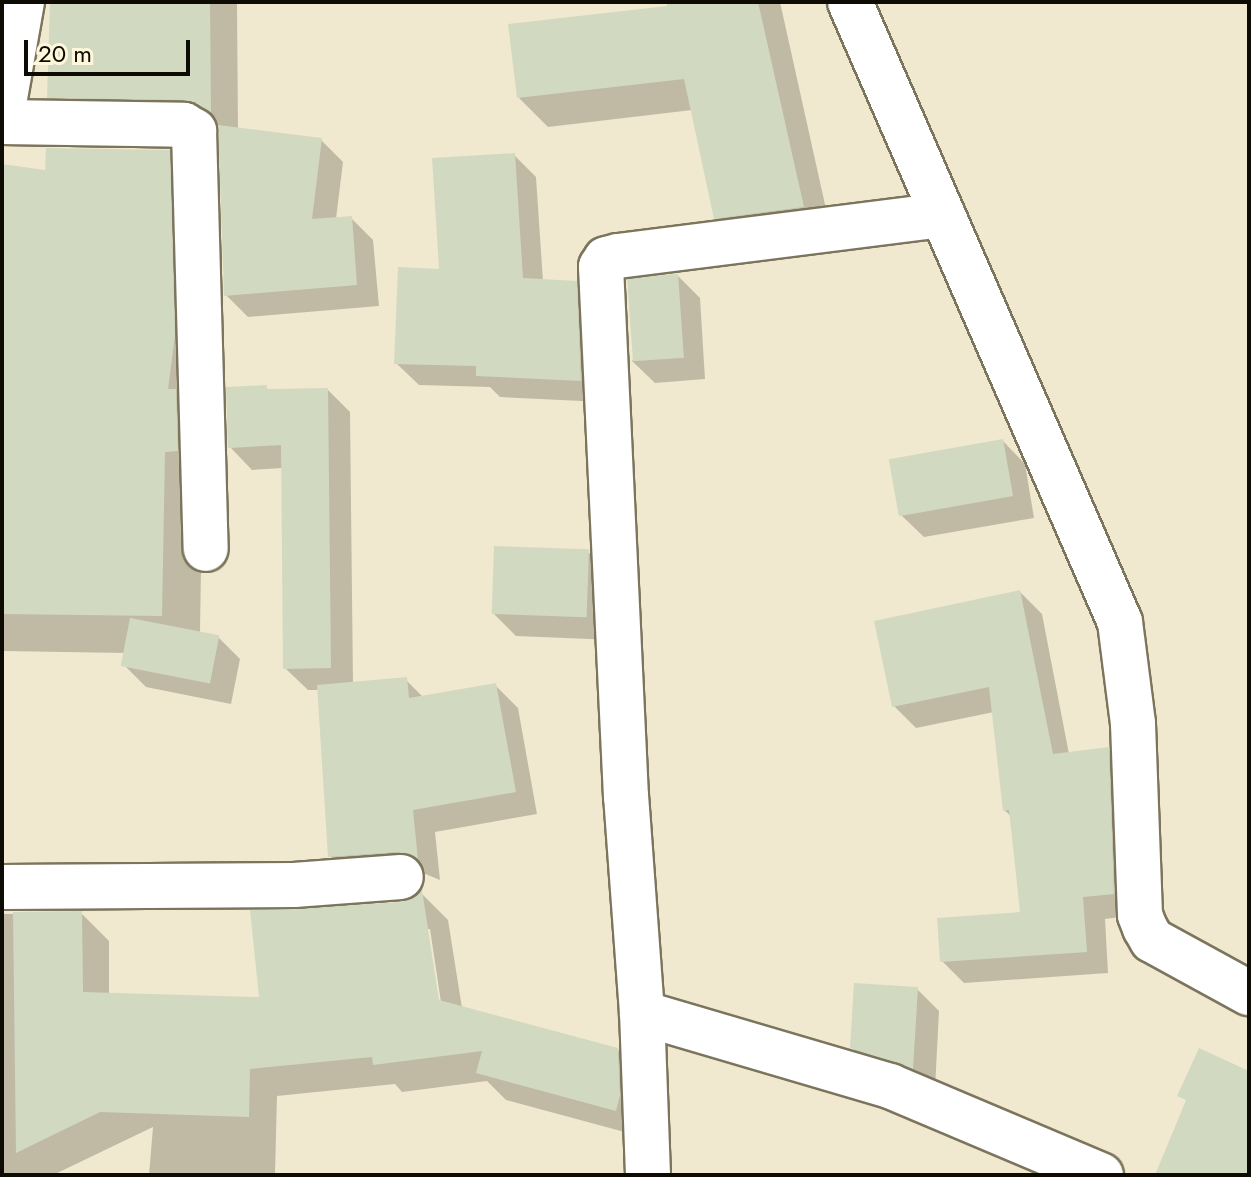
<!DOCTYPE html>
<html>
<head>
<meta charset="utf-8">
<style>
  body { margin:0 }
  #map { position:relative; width:1251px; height:1177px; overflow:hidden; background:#f1e9cf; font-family:Jost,sans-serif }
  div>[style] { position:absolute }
  .shadow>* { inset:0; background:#0003 }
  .building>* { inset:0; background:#d1dac0; transform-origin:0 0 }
  .roads { filter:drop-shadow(2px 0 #7c755d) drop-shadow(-2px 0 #7c755d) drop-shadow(0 2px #7c755d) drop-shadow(0 -2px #7c755d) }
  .minor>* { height:44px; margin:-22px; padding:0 22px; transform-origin:22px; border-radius:22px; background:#fff }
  span { translate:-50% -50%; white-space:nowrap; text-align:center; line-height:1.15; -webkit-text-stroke:6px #fef7dc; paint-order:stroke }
  .frame { position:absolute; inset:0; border:4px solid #0e0b04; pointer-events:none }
  .scale { position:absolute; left:24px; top:40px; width:166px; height:36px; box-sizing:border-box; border:4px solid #0e0b04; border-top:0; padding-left:10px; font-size:24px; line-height:28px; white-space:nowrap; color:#0e0b04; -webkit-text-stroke:6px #fef7dc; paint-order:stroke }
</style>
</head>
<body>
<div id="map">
  <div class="shadow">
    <div style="clip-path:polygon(52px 2px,237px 2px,238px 129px,321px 140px,343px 162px,336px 219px,351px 218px,373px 240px,379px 306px,248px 317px,226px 295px,220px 130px,78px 125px,49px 97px)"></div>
    <div style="clip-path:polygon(669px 2px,780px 2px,832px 236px,746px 247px,716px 218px,692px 110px,548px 127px,519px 98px,670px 8px)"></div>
    <div style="clip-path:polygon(169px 152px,207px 190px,200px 633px,218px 637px,240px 659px,231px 704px,146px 687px,124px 665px,126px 653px,2px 651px,2px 166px,47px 172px)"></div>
    <div style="clip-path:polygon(514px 155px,536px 177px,543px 281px,576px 283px,598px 305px,603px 402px,500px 397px,490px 387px,419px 385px,396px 363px,442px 271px)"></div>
    <div style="clip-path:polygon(678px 276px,700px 298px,705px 379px,655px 383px,632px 361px)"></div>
    <div style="clip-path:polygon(328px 390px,350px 412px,353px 684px,406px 680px,424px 698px,495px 685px,518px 708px,537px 814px,435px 832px,440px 880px,423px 873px,352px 879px,330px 856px,319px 690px,308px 690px,285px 668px,283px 468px,252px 470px,230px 447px)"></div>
    <div style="clip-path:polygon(1003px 441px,1025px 464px,1034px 518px,924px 537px,901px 515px)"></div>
    <div style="clip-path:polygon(588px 552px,611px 574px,614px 640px,516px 636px,493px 613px)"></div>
    <div style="clip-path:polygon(1020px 592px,1042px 614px,1069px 754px,1108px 749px,1130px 771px,1136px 915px,1105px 919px,1108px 973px,964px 983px,942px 961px,1022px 914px,1012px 817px,1004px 810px,994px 712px,916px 728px,894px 706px)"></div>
    <div style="clip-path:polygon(evenodd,421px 893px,448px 920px,462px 1008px,617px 1049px,645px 1077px,643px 1137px,506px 1100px,487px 1081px,402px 1092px,395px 1084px,277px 1096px,275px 1175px,149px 1175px,153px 1127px,53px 1175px,2px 1175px,2px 914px,81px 913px,109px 941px,109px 995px,261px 999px,421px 893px,426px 929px,430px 929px,442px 1009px,438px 1010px,426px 929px)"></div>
    <div style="clip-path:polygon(917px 989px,939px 1011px,935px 1089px,875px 1070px,852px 1047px)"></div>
  </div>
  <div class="building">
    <div style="clip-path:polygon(50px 2px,210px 2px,211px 113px,184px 100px,47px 98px)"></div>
    <div style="clip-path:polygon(667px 2px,758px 2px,804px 207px,714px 219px,684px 79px,517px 98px,508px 24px,667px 6px)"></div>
    <div style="clip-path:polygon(218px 125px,322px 138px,312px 219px,352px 216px,357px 285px,224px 296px)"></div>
    <div style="clip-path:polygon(46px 148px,170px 150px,175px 335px,168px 389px,176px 389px,178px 451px,165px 452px,162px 616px,2px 614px,2px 164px,45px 170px)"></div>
    <div style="clip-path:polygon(515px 153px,523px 278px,577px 281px,581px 381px,476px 376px,476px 366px,394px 364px,398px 267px,439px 269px,432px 158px)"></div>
    <div style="left:678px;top:274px;width:84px;height:51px;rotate:86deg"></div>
    <div style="clip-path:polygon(267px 385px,267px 389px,328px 388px,331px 668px,283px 669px,281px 445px,228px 448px,226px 387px)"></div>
    <div style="left:1003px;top:439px;width:58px;height:116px;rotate:80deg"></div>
    <div style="left:494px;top:546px;width:95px;height:68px;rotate:2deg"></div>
    <div style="clip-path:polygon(1020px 590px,1053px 754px,1109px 747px,1114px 894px,1083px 897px,1087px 952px,940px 962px,937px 918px,1020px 912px,1009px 810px,1003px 811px,989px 687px,892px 707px,874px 621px)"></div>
    <div style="left:130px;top:618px;width:91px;height:49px;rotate:11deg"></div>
    <div style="clip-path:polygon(407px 677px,409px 698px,496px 683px,516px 792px,413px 810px,418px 860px,399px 852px,328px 857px,317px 685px)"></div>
    <div style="clip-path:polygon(422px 890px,439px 1000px,618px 1048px,620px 1095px,616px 1111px,476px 1073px,482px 1051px,373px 1065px,372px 1057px,250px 1069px,249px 1117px,100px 1112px,16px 1153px,13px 912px,82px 911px,83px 992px,259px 997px,250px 910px,403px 902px)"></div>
    <div style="clip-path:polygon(854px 983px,918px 987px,913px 1069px,850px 1048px)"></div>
    <div style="clip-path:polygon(1199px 1048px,1249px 1071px,1249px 1175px,1155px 1175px,1186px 1100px,1177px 1096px)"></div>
  </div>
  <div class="roads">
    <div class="minor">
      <div style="left:850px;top:2px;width:676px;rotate:66.47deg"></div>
      <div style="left:1120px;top:622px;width:103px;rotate:82.7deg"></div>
      <div style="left:1133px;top:724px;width:191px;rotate:87.9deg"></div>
      <div style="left:1140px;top:915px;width:14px;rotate:69deg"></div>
      <div style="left:1145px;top:928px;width:14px;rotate:60deg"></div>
      <div style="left:1152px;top:940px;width:111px;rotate:28.7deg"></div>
      <div style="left:2px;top:115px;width:115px;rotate:-80deg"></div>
      <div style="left:2px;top:122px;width:182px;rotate:0.9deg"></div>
      <div style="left:184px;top:125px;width:12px;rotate:31deg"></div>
      <div style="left:194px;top:131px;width:418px;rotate:88.4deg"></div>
      <div style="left:2px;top:887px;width:292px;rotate:-0.4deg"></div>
      <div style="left:294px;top:885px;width:107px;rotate:-4.3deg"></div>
      <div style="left:642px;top:1013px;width:259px;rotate:16.4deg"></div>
      <div style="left:890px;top:1086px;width:229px;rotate:22.9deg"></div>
      <div style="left:648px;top:1175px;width:162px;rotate:-92.1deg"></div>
      <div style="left:642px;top:1013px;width:217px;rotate:-94.2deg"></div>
      <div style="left:626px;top:797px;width:531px;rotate:-92.7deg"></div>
      <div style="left:601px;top:267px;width:9px;rotate:-58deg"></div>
      <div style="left:606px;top:259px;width:12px;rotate:-14deg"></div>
      <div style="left:618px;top:256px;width:327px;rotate:-7.2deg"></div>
    </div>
  </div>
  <div class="frame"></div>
  <div class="scale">20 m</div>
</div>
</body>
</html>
